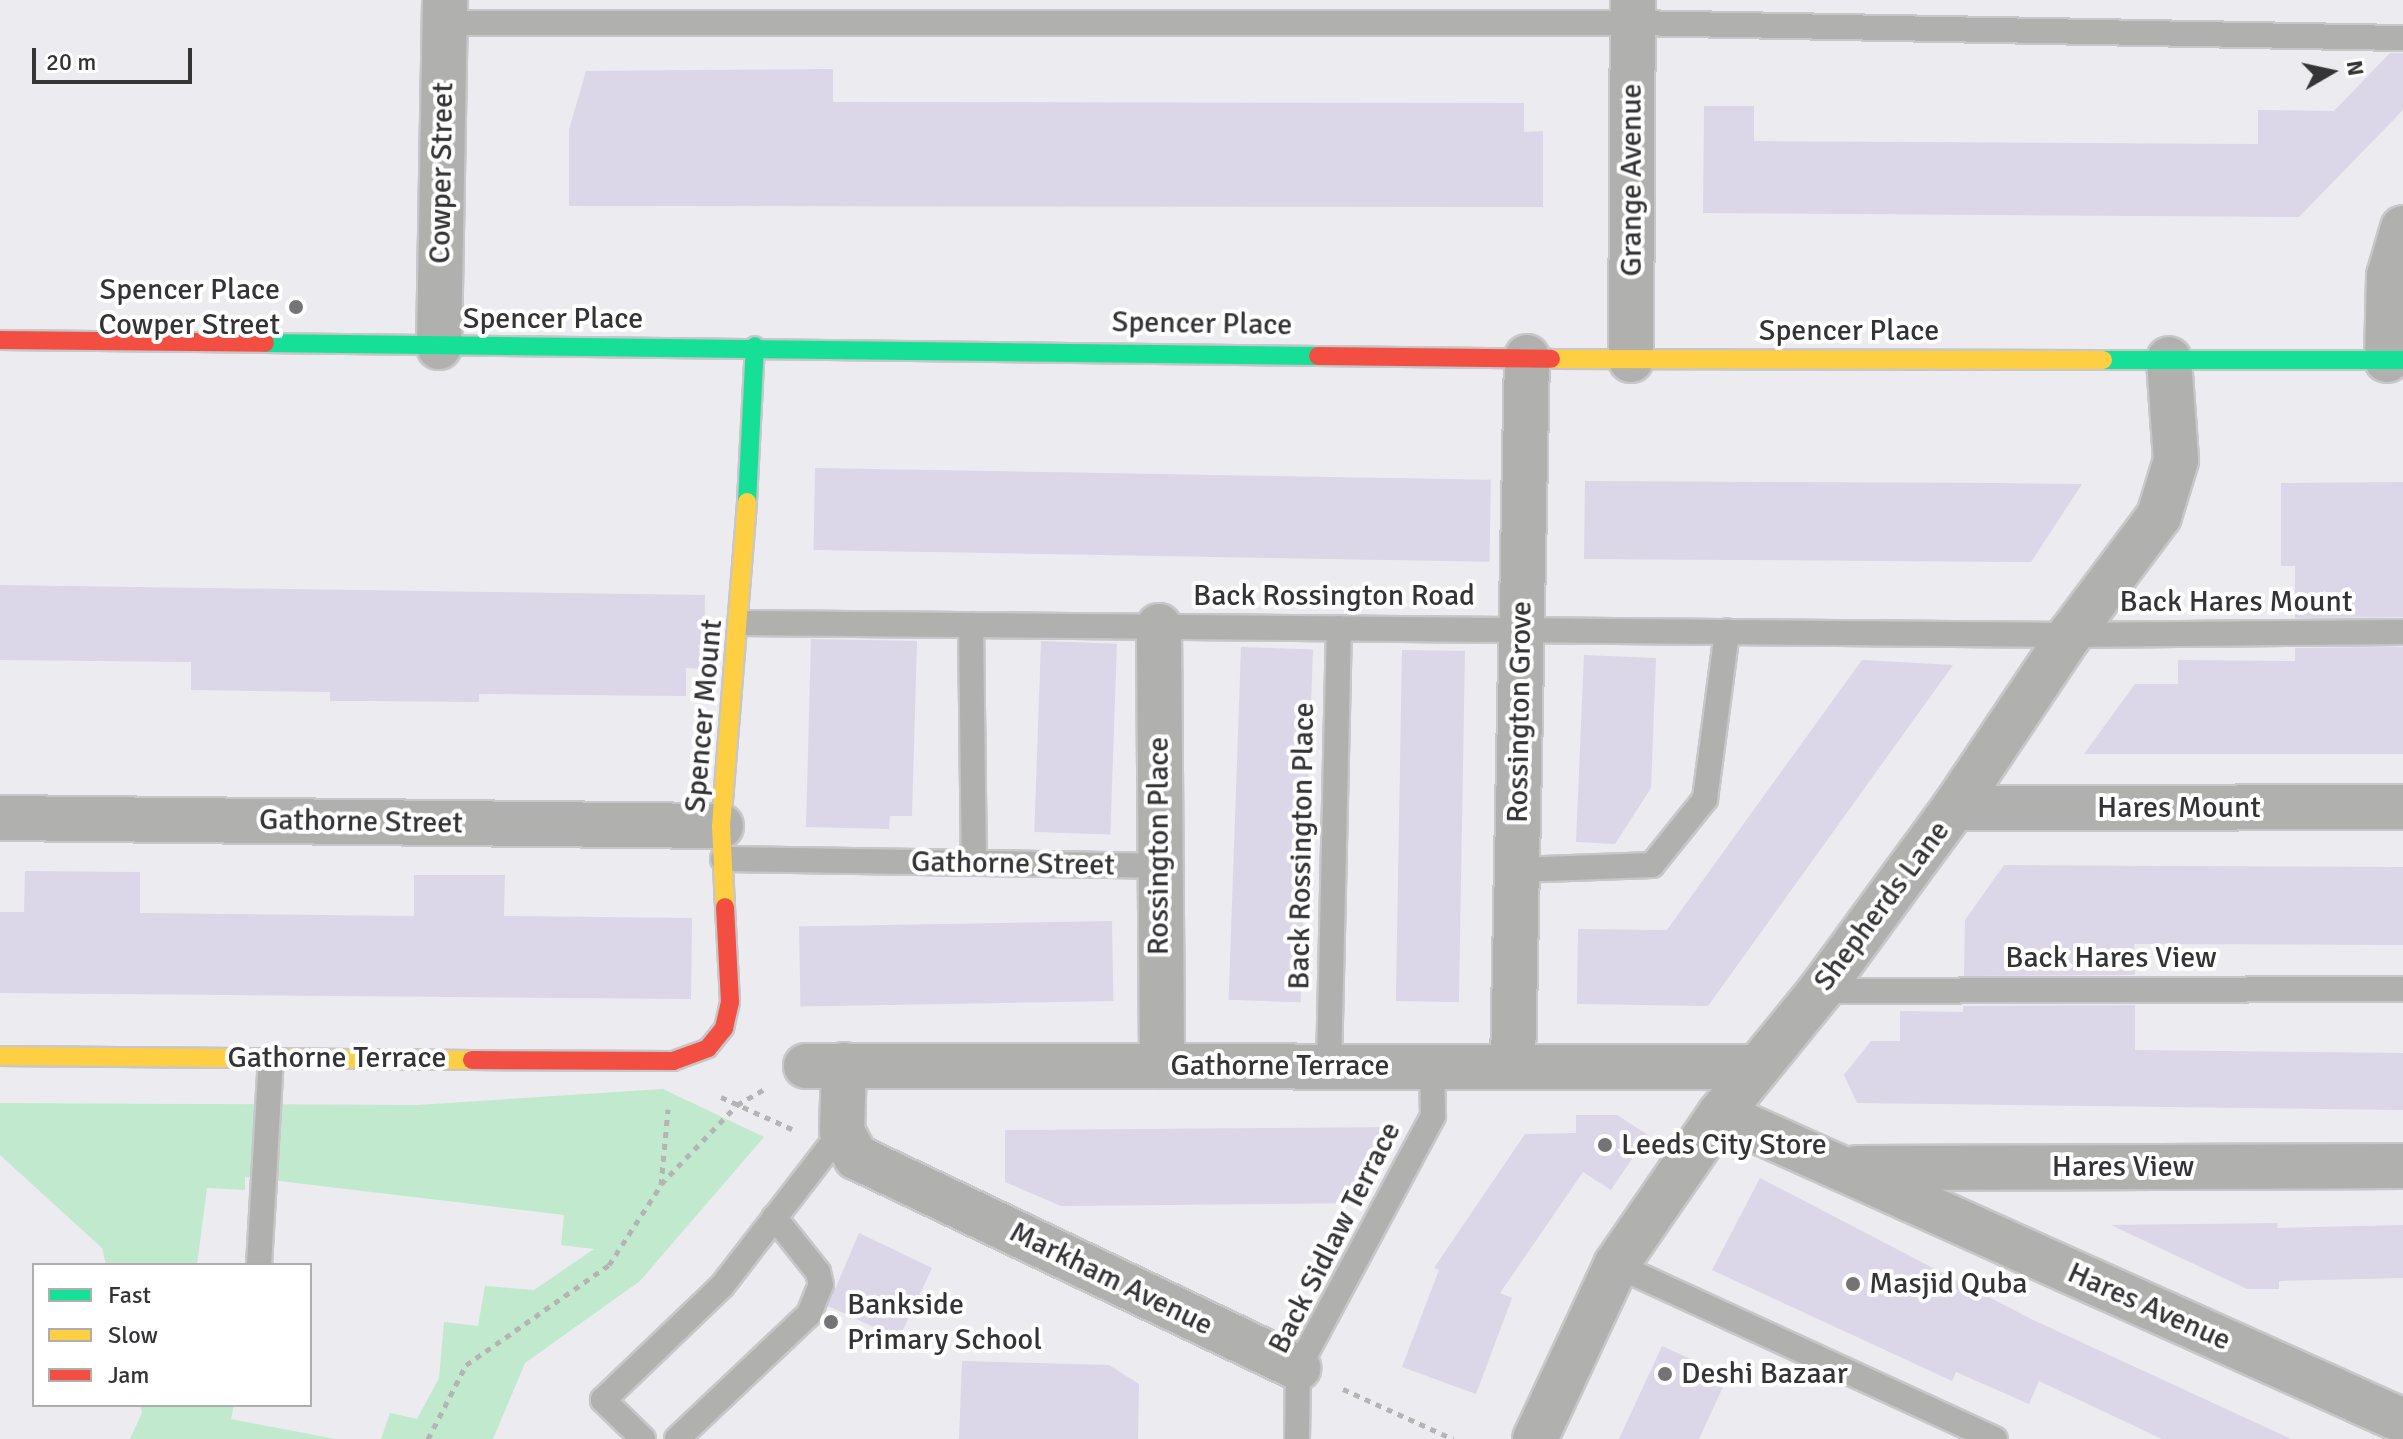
<!DOCTYPE html>
<html>
<head>
<meta charset="utf-8">
<style>
  body { margin:0 }
  #map { position:relative; width:2403px; height:1439px; overflow:hidden; background:#ecebef; font-family:Signika,sans-serif }
  div>[style] { position:absolute }
  .green>* { inset:0; background:#c0e9ce }
  .building>* { inset:0; background:#dbd6e8; transform-origin:0 0 }
  .path>* { height:5px; margin-top:-2.5px; transform-origin:0; background:repeating-linear-gradient(90deg,#b5b4b4 0 6px,transparent 0 12px) }
  .roads { filter:drop-shadow(2px 0 #c7c7c9) drop-shadow(-2px 0 #c7c7c9) drop-shadow(0 2px #c7c7c9) drop-shadow(0 -2px #c7c7c9) }
  .lane>* { height:24px; margin:-12px; padding:0 12px; transform-origin:12px; border-radius:12px; background:#b0b0af }
  .street>* { height:44px; margin:-22px; padding:0 22px; transform-origin:22px; border-radius:22px; background:#b0b0af }
  .fast>* { height:18px; margin:-9px; padding:0 9px; transform-origin:9px; border-radius:9px; background:#16e098 }
  .slow>* { height:18px; margin:-9px; padding:0 9px; transform-origin:9px; border-radius:9px; background:#ffcf43 }
  .jam>* { height:18px; margin:-9px; padding:0 9px; transform-origin:9px; border-radius:9px; background:#f24e42 }
  .dots>* { width:22px; height:22px; translate:-50% -50%; box-sizing:border-box; border:4px solid #fff; border-radius:50% }
  span { translate:-50% -50%; white-space:nowrap; text-align:center; line-height:1.15; -webkit-text-stroke:8px #fff; paint-order:stroke }
  .street-label { font-size:30px; color:#343436 }
  .poi-label { font-size:30px; color:#343436 }
  .right { translate:-100% -50%; text-align:right }
  .left { translate:0 -50%; text-align:left }
  .legend { position:absolute; left:32px; top:1263px; width:280px; height:144px; box-sizing:border-box; background:#fff; border:2px solid #aeaeaf; margin:0; padding:10px 14px; list-style:none; font-size:24px; color:#343436 }
  .legend li { display:flex; align-items:center; gap:16px; height:40px }
  .legend b { width:40px; border:2px solid #aeaeaf }
  .north { position:absolute; left:2291px; top:32px; width:80px; height:80px; -webkit-text-stroke:6px #fff; paint-order:stroke; rotate:81deg; font-size:22px; font-weight:700; line-height:32px; text-align:center; color:#343436 }
  .north::after { content:''; display:block; margin:auto; width:28px; height:36px; background:#343436; clip-path:polygon(50% 0,100% 100%,50% 72%,0 100%) }
  .scale { position:absolute; left:32px; top:48px; width:160px; height:36px; box-sizing:border-box; border:4px solid #343436; border-top:0; padding-left:10px; font-size:24px; line-height:28px; white-space:nowrap; color:#343436; -webkit-text-stroke:6px #fff; paint-order:stroke }
</style>
</head>
<body>
<div id="map">
  <div class="green">
    <div style="clip-path:polygon(663px 1089px,764px 1137px,640px 1281px,525px 1363px,493px 1439px,381px 1439px,390px 1413px,417px 1419px,439px 1378px,444px 1322px,478px 1326px,485px 1286px,534px 1290px,594px 1249px,561px 1245px,564px 1215px,245px 1177px,245px 1190px,207px 1188px,197px 1265px,106px 1265px,102px 1248px,0 1155px,0 1103px,418px 1105px)"></div>
    <div style="clip-path:polygon(140px 1405px,234px 1405px,231px 1419px,335px 1439px,130px 1439px,142px 1413px)"></div>
  </div>
  <div class="building">
    <div style="clip-path:polygon(2390px 53px,2403px 53px,2403px 110px,2299px 217px,1703px 213px,1704px 106px,1754px 106px,1754px 141px,2258px 144px,2258px 110px,2334px 111px)"></div>
    <div style="clip-path:polygon(833px 69px,833px 102px,1524px 103px,1524px 132px,1543px 131px,1543px 207px,569px 206px,569px 130px,586px 71px)"></div>
    <div style="left:815px;top:468px;width:676px;height:82px;rotate:1deg"></div>
    <div style="clip-path:polygon(1585px 481px,1995px 483px,2082px 484px,2031px 562px,1584px 559px)"></div>
    <div style="clip-path:polygon(2403px 482px,2403px 617px,2295px 618px,2295px 566px,2281px 566px,2281px 483px)"></div>
    <div style="clip-path:polygon(0 585px,705px 595px,704px 669px,686px 668px,686px 696px,479px 694px,479px 702px,366px 701px,330px 701px,330px 692px,191px 690px,191px 662px,0 660px)"></div>
    <div style="clip-path:polygon(811px 639px,917px 641px,912px 816px,890px 816px,889px 829px,806px 827px)"></div>
    <div style="left:1041px;top:641px;width:76px;height:191px;rotate:2deg"></div>
    <div style="left:1241px;top:647px;width:72px;height:353px;rotate:2deg"></div>
    <div style="clip-path:polygon(2403px 647px,2403px 754px,2084px 754px,2135px 684px,2178px 684px,2178px 660px,2295px 661px,2295px 648px)"></div>
    <div style="left:1402px;top:650px;width:63px;height:351px;rotate:1deg"></div>
    <div style="clip-path:polygon(1584px 655px,1656px 658px,1651px 788px,1615px 844px,1576px 842px)"></div>
    <div style="clip-path:polygon(1862px 660px,1953px 665px,1708px 1006px,1577px 1004px,1578px 929px,1667px 930px)"></div>
    <div style="clip-path:polygon(2004px 865px,2403px 867px,2403px 945px,2134px 944px,2135px 975px,1964px 976px,1965px 920px)"></div>
    <div style="clip-path:polygon(25px 871px,140px 872px,140px 913px,232px 914px,414px 916px,414px 875px,505px 875px,504px 916px,692px 918px,691px 999px,0 993px,0 912px,24px 912px)"></div>
    <div style="left:1112px;top:921px;width:80px;height:313px;rotate:89deg"></div>
    <div style="clip-path:polygon(2135px 1005px,2135px 1050px,2403px 1053px,2403px 1110px,1857px 1103px,1844px 1075px,1871px 1041px,1900px 1041px,1900px 1011px,1963px 1012px,1963px 1006px)"></div>
    <div style="clip-path:polygon(1576px 1115px,1617px 1115px,1648px 1135px,1611px 1190px,1583px 1172px,1500px 1293px,1512px 1298px,1476px 1394px,1402px 1367px,1439px 1270px,1434px 1268px,1525px 1134px,1576px 1133px)"></div>
    <div style="clip-path:polygon(1400px 1127px,1365px 1203px,1061px 1206px,1005px 1182px,1005px 1130px)"></div>
    <div style="clip-path:polygon(1760px 1178px,2031px 1319px,2291px 1439px,2162px 1439px,2039px 1381px,2029px 1404px,1956px 1372px,1952px 1381px,1712px 1270px)"></div>
    <div style="clip-path:polygon(2278px 1223px,2277px 1228px,2403px 1225px,2403px 1278px,2279px 1281px,2279px 1289px,2247px 1289px,2111px 1225px)"></div>
    <div style="clip-path:polygon(859px 1233px,932px 1268px,902px 1332px,885px 1332px,828px 1306px)"></div>
    <div style="clip-path:polygon(1662px 1346px,1728px 1376px,1699px 1439px,1619px 1439px)"></div>
    <div style="clip-path:polygon(962px 1361px,1109px 1365px,1139px 1384px,1138px 1439px,959px 1439px)"></div>
  </div>
  <div class="path">
    <div style="left:721px;top:1097px;width:78px;rotate:24.3deg"></div>
    <div style="left:661px;top:1184px;width:110px;rotate:-46.1deg"></div>
    <div style="left:737px;top:1105px;width:32px;rotate:-30deg"></div>
    <div style="left:1343px;top:1389px;width:121px;rotate:24.4deg"></div>
    <div style="left:428px;top:1439px;width:83px;rotate:-62.8deg"></div>
    <div style="left:466px;top:1365px;width:174px;rotate:-35deg"></div>
    <div style="left:609px;top:1265px;width:95px;rotate:-57deg"></div>
    <div style="left:661px;top:1185px;width:76px;rotate:-84.7deg"></div>
  </div>
  <div class="roads">
    <div class="lane">
      <div style="left:444px;top:23px;width:1189px"></div>
      <div style="left:1633px;top:23px;width:770px;rotate:1.12deg"></div>
      <div style="left:741px;top:623px;width:1329px;rotate:0.52deg"></div>
      <div style="left:2070px;top:635px;width:333px;rotate:-0.5deg"></div>
      <div style="left:971px;top:625px;width:238px;rotate:89.3deg"></div>
      <div style="left:723px;top:859px;width:436px;rotate:0.9deg"></div>
      <div style="left:1517px;top:870px;width:135px;rotate:-2.1deg"></div>
      <div style="left:1652px;top:865px;width:85px;rotate:-51.2deg"></div>
      <div style="left:1705px;top:799px;width:169px;rotate:-82.5deg"></div>
      <div style="left:1820px;top:991px;width:583px;rotate:-0.2deg"></div>
      <div style="left:1329px;top:1066px;width:438px;rotate:-88.7deg"></div>
      <div style="left:259px;top:1265px;width:207px;rotate:-86.7deg"></div>
      <div style="left:1616px;top:1265px;width:417px;rotate:24.7deg"></div>
      <div style="left:643px;top:1439px;width:56px;rotate:-135.7deg"></div>
      <div style="left:603px;top:1400px;width:165px;rotate:-43.8deg"></div>
      <div style="left:722px;top:1286px;width:196px;rotate:-52.3deg"></div>
      <div style="left:677px;top:1439px;width:182px;rotate:-43.4deg"></div>
      <div style="left:809px;top:1314px;width:31px;rotate:-68deg"></div>
      <div style="left:821px;top:1285px;width:13px;rotate:-103deg"></div>
      <div style="left:818px;top:1272px;width:70px;rotate:-128.7deg"></div>
      <div style="left:1297px;top:1439px;width:71px;rotate:-89.2deg"></div>
      <div style="left:1298px;top:1368px;width:286px;rotate:-61.8deg"></div>
      <div style="left:1433px;top:1116px;width:50px;rotate:-91.1deg"></div>
    </div>
    <div class="street">
      <div style="left:439px;top:347px;width:347px;rotate:-89deg"></div>
      <div style="left:1631px;top:360px;width:360px;rotate:-89.7deg"></div>
      <div style="left:2387px;top:360px;width:84px;rotate:-88.6deg"></div>
      <div style="left:2389px;top:276px;width:50px;rotate:-73.7deg"></div>
      <div style="left:1159px;top:626px;width:440px;rotate:89.6deg"></div>
      <div style="left:1954px;top:808px;width:449px;rotate:-0.1deg"></div>
      <div style="left:0;top:818px;width:721px;rotate:0.64deg"></div>
      <div style="left:844px;top:1065px;width:66px;rotate:91.7deg"></div>
      <div style="left:842px;top:1131px;width:30px;rotate:62deg"></div>
      <div style="left:856px;top:1157px;width:490px;rotate:25.5deg"></div>
      <div style="left:806px;top:1066px;width:949px;rotate:0.06deg"></div>
      <div style="left:1513px;top:1066px;width:709px;rotate:-88.87deg"></div>
      <div style="left:1720px;top:1114px;width:749px;rotate:24.2deg"></div>
      <div style="left:1857px;top:1168px;width:546px;rotate:-0.21deg"></div>
      <div style="left:1535px;top:1439px;width:192px;rotate:-65deg"></div>
      <div style="left:1616px;top:1265px;width:183px;rotate:-55.4deg"></div>
      <div style="left:1720px;top:1114px;width:159px;rotate:-50.9deg"></div>
      <div style="left:1820px;top:991px;width:227px;rotate:-53.8deg"></div>
      <div style="left:1954px;top:808px;width:208px;rotate:-56.2deg"></div>
      <div style="left:2070px;top:635px;width:149px;rotate:-53.2deg"></div>
      <div style="left:2159px;top:516px;width:59px;rotate:-73.1deg"></div>
      <div style="left:2176px;top:460px;width:101px;rotate:-94deg"></div>
    </div>
    <div class="fast">
      <div style="left:265px;top:343px;width:1053px;rotate:0.71deg"></div>
      <div style="left:2103px;top:360px;width:300px"></div>
      <div style="left:747px;top:502px;width:156px;rotate:-87.1deg"></div>
    </div>
    <div class="slow">
      <div style="left:1551px;top:359px;width:552px;rotate:0.1deg"></div>
      <div style="left:725px;top:907px;width:81px;rotate:-92.8deg"></div>
      <div style="left:721px;top:826px;width:325px;rotate:-85.4deg"></div>
      <div style="left:0;top:1056px;width:472px;rotate:0.5deg"></div>
    </div>
    <div class="jam">
      <div style="left:0;top:340px;width:265px;rotate:0.6deg"></div>
      <div style="left:1318px;top:356px;width:233px;rotate:0.7deg"></div>
      <div style="left:472px;top:1060px;width:201px;rotate:0.3deg"></div>
      <div style="left:673px;top:1061px;width:37px;rotate:-20deg"></div>
      <div style="left:708px;top:1048px;width:26px;rotate:-51deg"></div>
      <div style="left:724px;top:1028px;width:27px;rotate:-77deg"></div>
      <div style="left:730px;top:1002px;width:95px;rotate:-93deg"></div>
    </div>
  </div>
  <div class="dots">
    <div style="left:296px;top:307px;background:#747477"></div>
    <div style="left:1605px;top:1145px;background:#747477"></div>
    <div style="left:1853px;top:1284px;background:#747477"></div>
    <div style="left:831px;top:1322px;background:#747477"></div>
    <div style="left:1665px;top:1374px;background:#747477"></div>
  </div>
  <div class="street-label">
    <span style="left:442px;top:173px;rotate:-89deg">Cowper Street</span>
    <span style="left:1632px;top:180px;rotate:-90deg">Grange Avenue</span>
    <span style="left:553px;top:319px">Spencer Place</span>
    <span style="left:1202px;top:324px;rotate:1deg">Spencer Place</span>
    <span style="left:1849px;top:331px">Spencer Place</span>
    <span style="left:1334px;top:596px">Back Rossington Road</span>
    <span style="left:2236px;top:602px">Back Hares Mount</span>
    <span style="left:1520px;top:712px;rotate:-89deg">Rossington Grove</span>
    <span style="left:704px;top:716px;rotate:-85deg">Spencer Mount</span>
    <span style="left:2179px;top:808px">Hares Mount</span>
    <span style="left:361px;top:822px;rotate:1deg">Gathorne Street</span>
    <span style="left:1159px;top:846px;rotate:-90deg">Rossington Place</span>
    <span style="left:1302px;top:846px;rotate:-89deg">Back Rossington Place</span>
    <span style="left:1013px;top:864px;rotate:1deg">Gathorne Street</span>
    <span style="left:1882px;top:906px;rotate:-53deg">Shepherds Lane</span>
    <span style="left:2111px;top:958px">Back Hares View</span>
    <span style="left:337px;top:1058px">Gathorne Terrace</span>
    <span style="left:1280px;top:1066px">Gathorne Terrace</span>
    <span style="left:2123px;top:1167px">Hares View</span>
    <span style="left:1335px;top:1238px;rotate:-63deg">Back Sidlaw Terrace</span>
    <span style="left:1111px;top:1279px;rotate:26deg">Markham Avenue</span>
    <span style="left:2149px;top:1307px;rotate:24deg">Hares Avenue</span>
  </div>
  <div class="poi-label">
    <span class="right" style="left:280px;top:307px">Spencer Place<br>Cowper Street</span>
    <span class="left" style="left:1621px;top:1145px">Leeds City Store</span>
    <span class="left" style="left:1869px;top:1284px">Masjid Quba</span>
    <span class="left" style="left:847px;top:1322px">Bankside<br>Primary School</span>
    <span class="left" style="left:1681px;top:1374px">Deshi Bazaar</span>
  </div>
  <ul class="legend">
  <li><b style="height:10px;background:#16e098"></b>Fast</li>
  <li><b style="height:10px;background:#ffcf43"></b>Slow</li>
  <li><b style="height:10px;background:#f24e42"></b>Jam</li>
  </ul>
  <div class="north">N</div>
  <div class="scale">20 m</div>
</div>
</body>
</html>
